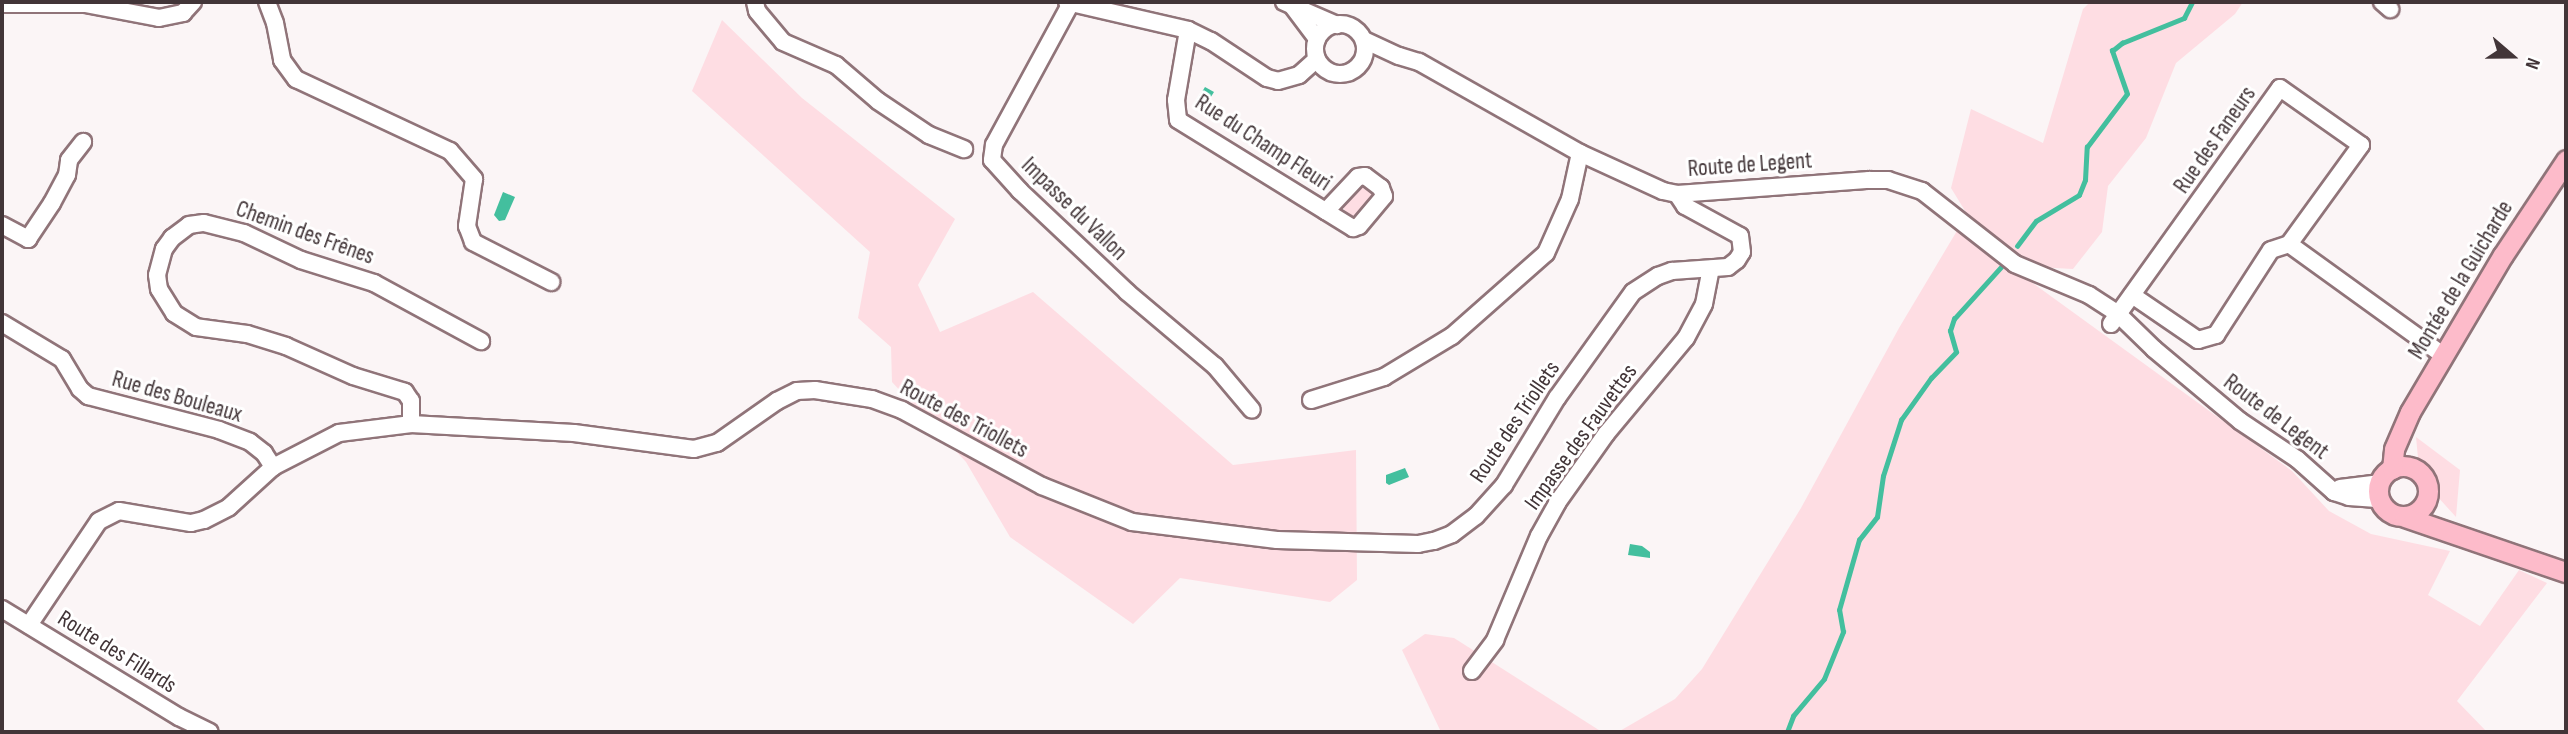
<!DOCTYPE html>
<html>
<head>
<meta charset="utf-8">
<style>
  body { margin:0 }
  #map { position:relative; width:2568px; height:734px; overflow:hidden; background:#fbf5f6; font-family:"Sofia Sans Condensed",sans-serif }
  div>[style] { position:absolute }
  .green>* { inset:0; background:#fedde3 }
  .water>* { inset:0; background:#43bf9e }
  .stream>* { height:4.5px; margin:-2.25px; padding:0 2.25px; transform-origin:2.25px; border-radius:2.25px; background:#43bf9e }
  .roads { filter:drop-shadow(2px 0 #907479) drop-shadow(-2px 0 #907479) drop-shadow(0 2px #907479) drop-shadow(0 -2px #907479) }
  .minor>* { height:16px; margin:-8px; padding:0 8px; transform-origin:8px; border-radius:8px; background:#fff }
  .minor>.ring { margin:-8px; padding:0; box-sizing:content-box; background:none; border:16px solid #fff; border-radius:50% }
  .major>* { height:19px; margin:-9.5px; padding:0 9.5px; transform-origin:9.5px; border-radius:9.5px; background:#fdbbca }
  .major>.ring { margin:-9.5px; padding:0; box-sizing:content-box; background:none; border:19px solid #fdbbca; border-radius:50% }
  span { translate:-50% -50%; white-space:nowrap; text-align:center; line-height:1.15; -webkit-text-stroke:6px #fff; paint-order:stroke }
  .street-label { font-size:23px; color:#423538 }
  .frame { position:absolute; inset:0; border:4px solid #423538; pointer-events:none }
  .north { position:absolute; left:2477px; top:21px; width:70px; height:70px; -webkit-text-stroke:5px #fff; paint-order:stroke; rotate:110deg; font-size:19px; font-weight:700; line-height:28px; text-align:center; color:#423538 }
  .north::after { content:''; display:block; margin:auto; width:24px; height:32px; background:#423538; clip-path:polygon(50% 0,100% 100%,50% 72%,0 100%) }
</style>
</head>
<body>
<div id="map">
  <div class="green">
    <div style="clip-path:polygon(2090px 2px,2243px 2px,2235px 14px,2176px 63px,2146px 138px,2108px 186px,2102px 232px,2073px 269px,2038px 267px,2030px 281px,2292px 471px,2329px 511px,2371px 534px,2450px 551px,2428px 595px,2480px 626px,2519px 570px,2547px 583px,2457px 701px,2487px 732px,1618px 732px,1675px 699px,1702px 669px,1801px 508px,1899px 328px,1967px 214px,1951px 188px,1971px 109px,2043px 143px,2083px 9px)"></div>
    <div style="clip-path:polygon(722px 20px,802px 98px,955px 219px,918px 285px,940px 332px,1033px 292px,1233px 465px,1356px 450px,1357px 580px,1330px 602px,1180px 578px,1133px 624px,1010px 537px,966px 462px,892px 382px,891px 347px,858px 318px,870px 252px,692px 91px)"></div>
    <div style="clip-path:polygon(1362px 186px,1370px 187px,1375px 198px,1354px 219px,1347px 217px,1342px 204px)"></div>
    <div style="clip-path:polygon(2416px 437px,2460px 470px,2456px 517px,2436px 495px,2432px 478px,2418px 458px)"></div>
    <div style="clip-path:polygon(1425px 634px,1454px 638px,1602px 732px,1441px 732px,1402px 650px)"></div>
  </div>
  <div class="water">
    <div style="clip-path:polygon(1205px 87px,1214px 92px,1204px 108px,1199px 109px,1195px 103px)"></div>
    <div style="clip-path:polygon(503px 192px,515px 197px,505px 220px,499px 221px,494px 215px)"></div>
    <div style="clip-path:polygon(1405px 468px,1409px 477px,1389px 485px,1386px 483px,1386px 475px)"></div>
    <div style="clip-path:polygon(1630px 544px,1642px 546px,1650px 552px,1650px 558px,1628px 555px)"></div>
  </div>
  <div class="stream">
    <div style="left:2017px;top:246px;width:31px;rotate:-53deg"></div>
    <div style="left:2036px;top:221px;width:50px;rotate:-31.2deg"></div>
    <div style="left:2079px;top:195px;width:16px;rotate:-68deg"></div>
    <div style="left:2085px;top:180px;width:33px;rotate:-87deg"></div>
    <div style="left:2087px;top:147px;width:66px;rotate:-53deg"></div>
    <div style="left:2127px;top:94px;width:46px;rotate:-109.2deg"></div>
    <div style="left:2112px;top:51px;width:13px;rotate:-39deg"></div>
    <div style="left:2122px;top:43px;width:67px;rotate:-22deg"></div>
    <div style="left:2184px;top:18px;width:18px;rotate:-63deg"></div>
    <div style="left:1787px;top:732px;width:17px;rotate:-69deg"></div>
    <div style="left:1793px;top:716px;width:48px;rotate:-50deg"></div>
    <div style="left:1824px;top:679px;width:51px;rotate:-68deg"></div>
    <div style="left:1843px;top:632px;width:22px;rotate:-100deg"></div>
    <div style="left:1839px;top:610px;width:73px;rotate:-74.1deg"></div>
    <div style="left:1859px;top:540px;width:29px;rotate:-52deg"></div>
    <div style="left:1877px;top:517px;width:41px;rotate:-81.7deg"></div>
    <div style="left:1883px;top:476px;width:59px;rotate:-72.2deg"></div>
    <div style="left:1901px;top:420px;width:52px;rotate:-54.5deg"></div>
    <div style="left:1931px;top:378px;width:36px;rotate:-46deg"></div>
    <div style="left:1956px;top:352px;width:22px;rotate:-106deg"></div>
    <div style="left:1950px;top:331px;width:13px;rotate:-72deg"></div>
    <div style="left:1954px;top:319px;width:70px;rotate:-47.9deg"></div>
  </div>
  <div class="roads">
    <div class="minor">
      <div style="left:267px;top:2px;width:22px;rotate:69deg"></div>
      <div style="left:275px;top:23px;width:38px;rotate:79deg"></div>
      <div style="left:282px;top:60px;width:24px;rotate:54deg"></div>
      <div style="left:296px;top:79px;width:170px;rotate:25.1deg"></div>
      <div style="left:450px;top:151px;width:37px;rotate:49deg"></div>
      <div style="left:474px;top:179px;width:48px;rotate:98.5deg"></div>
      <div style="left:467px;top:226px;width:17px;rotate:69deg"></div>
      <div style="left:473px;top:242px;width:88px;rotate:27.1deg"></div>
      <div style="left:755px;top:2px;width:9px;rotate:77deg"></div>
      <div style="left:757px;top:11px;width:40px;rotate:50deg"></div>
      <div style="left:783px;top:42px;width:58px;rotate:23.5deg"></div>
      <div style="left:836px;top:65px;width:55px;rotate:40.6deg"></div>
      <div style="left:878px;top:101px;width:61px;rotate:33.7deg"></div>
      <div style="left:929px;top:135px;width:38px;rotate:22deg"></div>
      <div style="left:1067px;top:2px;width:124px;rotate:13deg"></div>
      <div style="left:1188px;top:30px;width:25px;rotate:26deg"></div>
      <div style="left:1211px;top:41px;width:67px;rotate:33.5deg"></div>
      <div style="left:1267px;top:78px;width:11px;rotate:15deg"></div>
      <div style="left:1278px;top:81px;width:22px;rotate:-16deg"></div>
      <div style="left:1299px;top:75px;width:24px;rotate:-42deg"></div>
      <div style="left:1284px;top:2px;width:58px;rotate:23.5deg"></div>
      <div style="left:2382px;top:2px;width:11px;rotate:41deg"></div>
      <div style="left:1071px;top:3px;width:162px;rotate:118.5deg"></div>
      <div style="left:994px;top:145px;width:15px;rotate:98deg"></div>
      <div style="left:992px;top:160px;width:42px;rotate:47.9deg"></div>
      <div style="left:1020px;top:191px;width:147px;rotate:43.3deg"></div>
      <div style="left:1127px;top:292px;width:115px;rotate:40.1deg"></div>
      <div style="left:1215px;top:366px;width:57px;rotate:49.9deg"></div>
      <div style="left:2px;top:4px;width:83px"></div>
      <div style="left:85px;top:4px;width:75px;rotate:10.7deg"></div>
      <div style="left:159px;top:18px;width:25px;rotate:-12deg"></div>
      <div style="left:183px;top:13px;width:15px;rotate:-48deg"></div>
      <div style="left:1293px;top:7px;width:40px;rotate:53deg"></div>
      <div class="ring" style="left:1315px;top:24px;width:34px;height:34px"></div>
      <div style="left:1188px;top:30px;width:71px;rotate:99.7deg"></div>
      <div style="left:1176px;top:100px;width:20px;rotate:84deg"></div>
      <div style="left:1178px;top:120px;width:206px;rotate:31.7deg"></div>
      <div style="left:1353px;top:228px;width:6px;rotate:-18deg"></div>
      <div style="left:1359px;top:226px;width:39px;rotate:-50deg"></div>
      <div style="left:1384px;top:196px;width:9px;rotate:-111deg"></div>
      <div style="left:1381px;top:188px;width:20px;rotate:-143deg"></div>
      <div style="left:1365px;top:176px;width:7px;rotate:172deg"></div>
      <div style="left:1358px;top:177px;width:47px;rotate:133.3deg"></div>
      <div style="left:1364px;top:40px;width:38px;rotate:25deg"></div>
      <div style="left:1399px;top:56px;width:21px;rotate:17deg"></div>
      <div style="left:1419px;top:62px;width:185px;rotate:29.5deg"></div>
      <div style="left:1580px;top:153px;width:91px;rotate:24.6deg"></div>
      <div style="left:1663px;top:191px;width:14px;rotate:12deg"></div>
      <div style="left:1677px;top:194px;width:193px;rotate:-4.2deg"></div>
      <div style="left:1869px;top:180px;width:19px"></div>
      <div style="left:1888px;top:180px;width:36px;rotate:18deg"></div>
      <div style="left:1922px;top:191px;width:118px;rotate:38.1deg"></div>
      <div style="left:2015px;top:264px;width:80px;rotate:22.7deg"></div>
      <div style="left:2089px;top:295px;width:35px;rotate:33deg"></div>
      <div style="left:2118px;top:314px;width:50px;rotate:44.2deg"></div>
      <div style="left:2154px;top:349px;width:112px;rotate:39.9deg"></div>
      <div style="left:2240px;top:421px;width:69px;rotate:33.7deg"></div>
      <div style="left:2297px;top:459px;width:50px;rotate:41.7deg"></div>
      <div style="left:2334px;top:492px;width:16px;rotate:18deg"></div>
      <div style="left:2349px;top:497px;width:28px;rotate:4deg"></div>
      <div style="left:2px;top:225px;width:30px;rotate:28deg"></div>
      <div style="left:28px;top:239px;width:43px;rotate:-56.3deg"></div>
      <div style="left:52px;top:203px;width:32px;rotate:-62deg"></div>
      <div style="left:67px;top:175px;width:15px;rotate:-82deg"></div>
      <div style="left:69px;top:160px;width:23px;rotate:-52deg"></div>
      <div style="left:2132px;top:295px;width:80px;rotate:34.3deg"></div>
      <div style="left:2198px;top:340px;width:19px;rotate:-16deg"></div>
      <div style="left:2216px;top:335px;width:101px;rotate:-57.1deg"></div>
      <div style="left:2271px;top:250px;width:19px;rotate:-18deg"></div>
      <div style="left:2px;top:323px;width:70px;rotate:31deg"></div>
      <div style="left:62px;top:359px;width:35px;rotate:59deg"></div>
      <div style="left:80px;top:389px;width:11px;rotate:41deg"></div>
      <div style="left:88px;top:396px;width:135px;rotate:14.5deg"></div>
      <div style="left:219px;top:430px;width:33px;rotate:21deg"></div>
      <div style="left:250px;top:442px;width:18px;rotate:38deg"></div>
      <div style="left:264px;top:453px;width:17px;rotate:57deg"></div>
      <div style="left:2111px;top:324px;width:290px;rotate:-54.4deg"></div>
      <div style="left:2280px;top:88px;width:99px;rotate:35.1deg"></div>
      <div style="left:2361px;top:145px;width:122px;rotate:126deg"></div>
      <div style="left:2289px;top:244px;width:190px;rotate:35.8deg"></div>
      <div style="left:1311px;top:400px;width:77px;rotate:-17.5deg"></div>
      <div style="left:1384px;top:377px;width:79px;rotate:-31.1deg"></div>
      <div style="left:1452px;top:336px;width:125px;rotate:-41.4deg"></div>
      <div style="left:1546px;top:253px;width:59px;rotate:-66deg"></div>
      <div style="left:1570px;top:199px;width:47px;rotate:-77.7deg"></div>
      <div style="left:411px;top:424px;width:23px;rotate:-90deg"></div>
      <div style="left:411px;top:401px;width:11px;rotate:-124deg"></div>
      <div style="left:405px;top:392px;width:54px;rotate:-162.9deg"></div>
      <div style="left:353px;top:376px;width:73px;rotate:-155.9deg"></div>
      <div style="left:286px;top:346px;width:41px;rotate:-162.9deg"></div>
      <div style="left:247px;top:334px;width:51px;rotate:-172.2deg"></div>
      <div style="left:196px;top:327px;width:26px;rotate:-148deg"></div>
      <div style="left:174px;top:313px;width:28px;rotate:-122deg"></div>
      <div style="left:159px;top:289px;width:14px;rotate:-98deg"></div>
      <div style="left:157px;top:275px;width:27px;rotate:-75deg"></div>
      <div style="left:164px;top:249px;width:14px;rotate:-54deg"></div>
      <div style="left:172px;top:238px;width:21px;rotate:-37deg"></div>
      <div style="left:189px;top:225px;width:15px;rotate:-8deg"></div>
      <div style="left:204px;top:223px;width:41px;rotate:14deg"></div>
      <div style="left:244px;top:233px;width:63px;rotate:25.3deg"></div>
      <div style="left:301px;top:260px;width:77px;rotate:17.5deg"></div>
      <div style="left:374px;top:283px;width:122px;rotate:28.5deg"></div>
      <div style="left:2340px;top:488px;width:39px;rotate:-7deg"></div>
      <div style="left:2px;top:609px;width:207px;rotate:31.4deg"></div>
      <div style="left:179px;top:717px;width:34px;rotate:26deg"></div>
      <div style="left:29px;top:625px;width:125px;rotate:-56.1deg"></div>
      <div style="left:99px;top:521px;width:22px;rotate:-27deg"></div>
      <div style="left:119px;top:511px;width:73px;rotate:9.5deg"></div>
      <div style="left:191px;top:523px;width:13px;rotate:-13deg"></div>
      <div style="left:204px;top:520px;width:28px;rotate:-27deg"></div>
      <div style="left:229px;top:507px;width:59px;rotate:-42.3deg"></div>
      <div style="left:273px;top:467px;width:74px;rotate:-27.3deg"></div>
      <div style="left:339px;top:433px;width:73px;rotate:-7.1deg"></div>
      <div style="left:411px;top:424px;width:163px;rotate:3.2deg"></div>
      <div style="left:574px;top:433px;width:121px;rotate:7.6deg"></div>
      <div style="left:694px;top:449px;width:24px;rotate:-15deg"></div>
      <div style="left:717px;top:443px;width:73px;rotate:-35deg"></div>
      <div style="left:777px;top:401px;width:22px;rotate:-27deg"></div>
      <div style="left:797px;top:391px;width:18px;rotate:-3deg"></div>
      <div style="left:815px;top:390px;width:58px;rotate:9deg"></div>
      <div style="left:872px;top:399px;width:32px;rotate:20deg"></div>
      <div style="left:902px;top:410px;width:159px;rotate:28.5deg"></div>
      <div style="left:1042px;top:486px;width:97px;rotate:21.8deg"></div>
      <div style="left:1132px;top:522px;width:146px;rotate:7.1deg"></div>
      <div style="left:1277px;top:540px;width:141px;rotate:1.6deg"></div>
      <div style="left:1418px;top:544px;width:16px;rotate:-11deg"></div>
      <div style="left:1434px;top:541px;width:19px;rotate:-21deg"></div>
      <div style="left:1452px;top:534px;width:30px;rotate:-37deg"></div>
      <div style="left:1476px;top:516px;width:42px;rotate:-47.9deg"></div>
      <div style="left:1504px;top:485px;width:102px;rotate:-58.7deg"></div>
      <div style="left:1557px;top:398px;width:130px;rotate:-54.4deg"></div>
      <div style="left:1633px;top:292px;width:30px;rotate:-33deg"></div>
      <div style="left:1658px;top:276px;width:15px;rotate:-20deg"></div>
      <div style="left:1672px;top:271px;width:56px;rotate:-4.1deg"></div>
      <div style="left:1728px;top:267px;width:11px;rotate:-38deg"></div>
      <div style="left:1737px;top:260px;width:9px;rotate:-58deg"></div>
      <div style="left:1742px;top:252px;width:16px;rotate:-97deg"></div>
      <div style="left:1740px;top:236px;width:63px;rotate:-151.4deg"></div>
      <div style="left:1685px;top:206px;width:14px;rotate:-124deg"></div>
      <div style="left:1472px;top:671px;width:39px;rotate:-53deg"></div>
      <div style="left:1495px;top:640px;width:113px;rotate:-67.1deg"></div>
      <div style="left:1539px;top:536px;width:38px;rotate:-61deg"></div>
      <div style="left:1557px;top:503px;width:85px;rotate:-54.6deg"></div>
      <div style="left:1606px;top:434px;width:125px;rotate:-50.2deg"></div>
      <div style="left:1686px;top:338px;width:38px;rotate:-62deg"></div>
      <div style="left:1704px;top:304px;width:36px;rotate:-79deg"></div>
    </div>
    <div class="major">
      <div class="ring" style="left:2378px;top:466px;width:31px;height:31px"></div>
      <div style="left:2392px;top:469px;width:20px;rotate:-84deg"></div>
      <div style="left:2394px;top:449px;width:40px;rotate:-66.6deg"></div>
      <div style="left:2410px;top:412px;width:182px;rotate:-59.4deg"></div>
      <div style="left:2503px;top:255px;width:114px;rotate:-56.4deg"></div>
      <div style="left:2405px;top:517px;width:170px;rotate:18.9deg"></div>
    </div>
  </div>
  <div class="street-label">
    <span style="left:2215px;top:140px;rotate:-55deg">Rue des Faneurs</span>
    <span style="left:1263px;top:143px;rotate:33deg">Rue du Champ Fleuri</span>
    <span style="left:1750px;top:165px;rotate:-4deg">Route de Legent</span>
    <span style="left:1074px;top:209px;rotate:44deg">Impasse du Vallon</span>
    <span style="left:305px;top:233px;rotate:20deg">Chemin des Frênes</span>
    <span style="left:2461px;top:280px;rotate:-59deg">Montée de la Guicharde</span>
    <span style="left:177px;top:397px;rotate:16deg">Rue des Bouleaux</span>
    <span style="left:2276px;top:417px;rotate:37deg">Route de Legent</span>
    <span style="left:964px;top:419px;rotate:28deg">Route des Triollets</span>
    <span style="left:1515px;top:422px;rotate:-56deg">Route des Triollets</span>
    <span style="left:1581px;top:437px;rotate:-54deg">Impasse des Fauvettes</span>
    <span style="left:117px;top:652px;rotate:32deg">Route des Fillards</span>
  </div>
  <div class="frame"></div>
  <div class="north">N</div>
</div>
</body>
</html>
